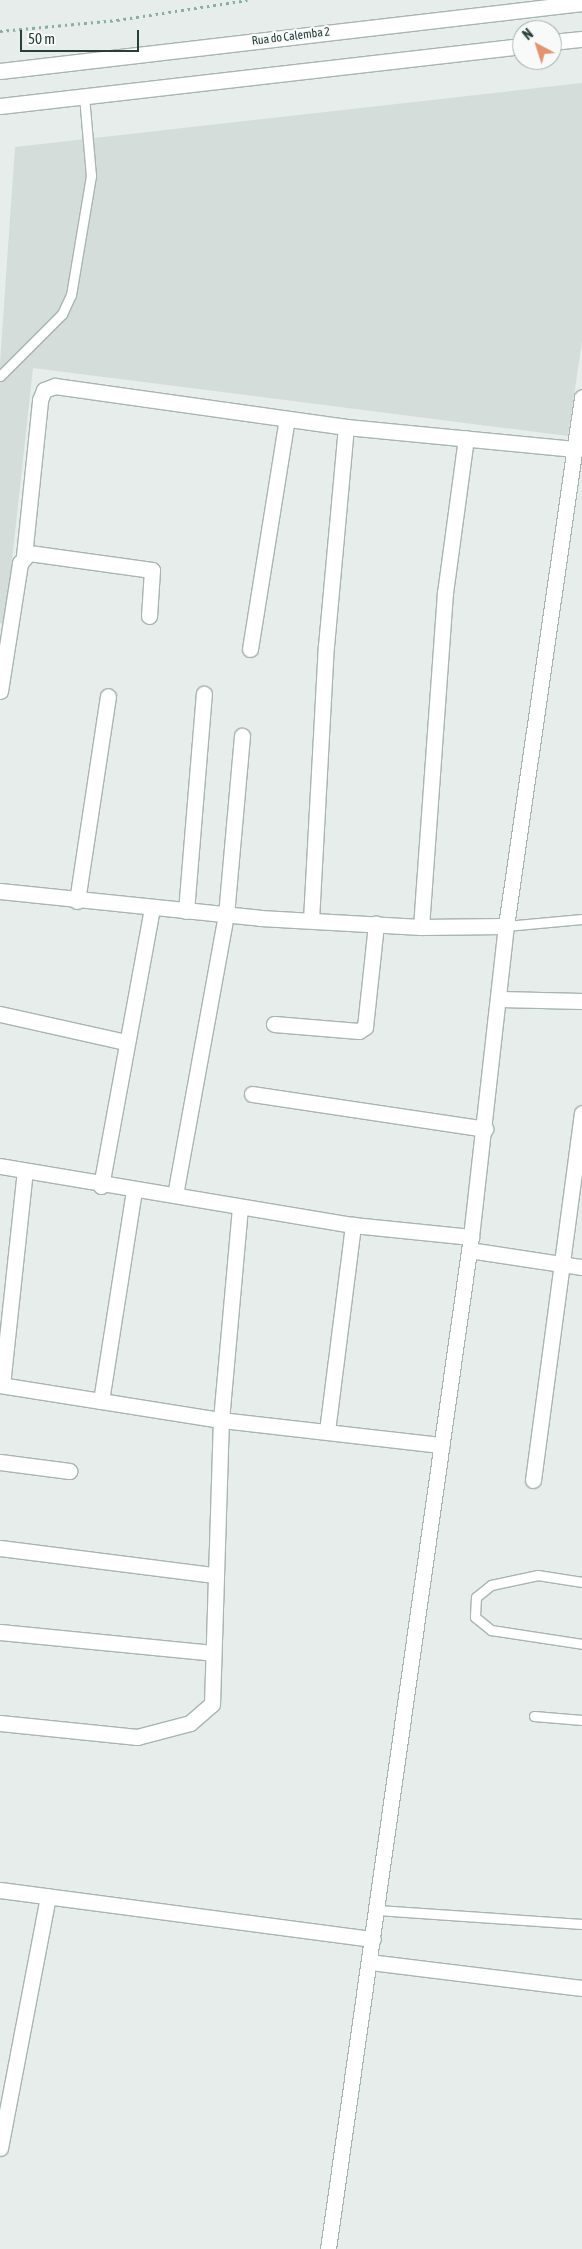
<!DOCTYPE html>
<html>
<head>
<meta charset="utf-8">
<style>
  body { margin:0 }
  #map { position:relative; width:582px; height:2249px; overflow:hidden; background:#e6edeb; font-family:"Asap Condensed",sans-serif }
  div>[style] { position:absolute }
  .built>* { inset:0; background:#d4ddda }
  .path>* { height:3px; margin-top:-1.5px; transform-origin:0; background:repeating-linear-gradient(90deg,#8aada5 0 2.5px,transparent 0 6.5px) }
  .roads { filter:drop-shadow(1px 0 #a9b5b2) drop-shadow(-1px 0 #a9b5b2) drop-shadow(0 1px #a9b5b2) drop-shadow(0 -1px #a9b5b2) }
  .service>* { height:9px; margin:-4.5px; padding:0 4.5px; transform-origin:4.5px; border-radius:4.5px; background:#fff }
  .minor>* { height:15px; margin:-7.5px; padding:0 7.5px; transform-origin:7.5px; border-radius:7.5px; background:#fff }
  .tertiary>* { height:15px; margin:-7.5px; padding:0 7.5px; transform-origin:7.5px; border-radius:7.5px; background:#fff }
  .secondary>* { height:15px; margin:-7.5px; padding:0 7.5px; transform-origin:7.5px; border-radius:7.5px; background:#fff }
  span { translate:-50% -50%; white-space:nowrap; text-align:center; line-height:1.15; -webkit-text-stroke:4.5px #f7faf9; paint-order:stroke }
  .street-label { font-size:12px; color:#273e39 }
  .north { position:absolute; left:512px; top:20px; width:50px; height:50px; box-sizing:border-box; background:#f7faf9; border:1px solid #a4afac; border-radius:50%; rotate:320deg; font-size:14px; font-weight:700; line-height:20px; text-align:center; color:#273e39 }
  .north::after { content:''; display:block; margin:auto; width:18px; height:22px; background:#e3936f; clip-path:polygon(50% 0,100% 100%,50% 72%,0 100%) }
  .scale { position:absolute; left:20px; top:30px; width:119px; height:22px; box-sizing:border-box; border:2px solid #273e39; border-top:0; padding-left:6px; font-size:15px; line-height:18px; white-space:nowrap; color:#273e39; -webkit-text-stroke:4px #f7faf9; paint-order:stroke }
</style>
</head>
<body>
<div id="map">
  <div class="built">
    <div style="clip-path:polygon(582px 83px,582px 341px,568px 436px,33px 368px,5px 624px,0 623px,0 363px,15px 147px)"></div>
  </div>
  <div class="path">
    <div style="left:0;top:31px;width:118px;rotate:-5.4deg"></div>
    <div style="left:117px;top:20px;width:132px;rotate:-8.7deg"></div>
  </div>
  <div class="roads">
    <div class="service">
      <div style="left:0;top:376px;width:88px;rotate:-45deg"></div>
      <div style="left:62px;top:314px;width:21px;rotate:-65deg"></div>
      <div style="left:71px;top:295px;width:121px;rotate:-80.5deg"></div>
      <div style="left:91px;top:176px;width:80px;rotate:-95deg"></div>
      <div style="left:506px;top:926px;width:76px;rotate:-5.3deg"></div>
      <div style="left:582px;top:1582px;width:45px;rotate:-171deg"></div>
      <div style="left:538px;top:1575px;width:48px;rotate:168deg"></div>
      <div style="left:491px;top:1585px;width:19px;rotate:141deg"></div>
      <div style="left:476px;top:1597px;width:20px;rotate:93deg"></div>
      <div style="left:475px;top:1617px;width:21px;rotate:39deg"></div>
      <div style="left:491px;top:1630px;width:92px;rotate:8.7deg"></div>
      <div style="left:534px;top:1716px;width:48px;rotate:4.8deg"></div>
      <div style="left:377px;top:1910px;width:205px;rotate:3.9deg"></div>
    </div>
    <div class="minor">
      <div style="left:24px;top:556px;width:157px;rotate:-84.1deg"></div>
      <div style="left:40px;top:400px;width:11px;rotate:-68deg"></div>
      <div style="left:44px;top:390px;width:12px;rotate:-20deg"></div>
      <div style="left:55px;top:386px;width:294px;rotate:8deg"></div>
      <div style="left:346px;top:427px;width:230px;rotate:5.5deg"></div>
      <div style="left:250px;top:649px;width:233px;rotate:-80.9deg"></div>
      <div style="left:0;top:691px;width:130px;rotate:-81.1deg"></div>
      <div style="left:20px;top:563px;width:13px;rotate:-48deg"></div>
      <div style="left:29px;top:553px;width:124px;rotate:7.9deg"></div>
      <div style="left:152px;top:570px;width:46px;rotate:93.7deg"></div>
      <div style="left:0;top:891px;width:261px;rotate:5.9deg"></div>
      <div style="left:260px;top:918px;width:161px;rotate:3.2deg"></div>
      <div style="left:421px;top:927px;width:85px;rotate:-0.7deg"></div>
      <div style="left:77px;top:901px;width:207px;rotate:-81.4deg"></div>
      <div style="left:186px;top:911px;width:218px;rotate:-85.3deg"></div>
      <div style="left:311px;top:920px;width:274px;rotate:-86.9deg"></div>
      <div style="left:326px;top:646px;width:220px;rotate:-84.8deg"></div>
      <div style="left:421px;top:927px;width:335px;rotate:-85.9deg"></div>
      <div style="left:445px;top:593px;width:156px;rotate:-82.3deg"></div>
      <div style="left:500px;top:999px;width:82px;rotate:1.4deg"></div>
      <div style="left:0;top:1014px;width:128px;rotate:12.6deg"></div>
      <div style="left:274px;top:1024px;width:85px;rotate:4.7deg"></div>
      <div style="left:359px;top:1031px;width:7px;rotate:-34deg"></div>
      <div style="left:365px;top:1027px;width:104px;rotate:-83.9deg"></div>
      <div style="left:252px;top:1094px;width:236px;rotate:8.5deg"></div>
      <div style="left:0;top:1166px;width:358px;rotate:9.5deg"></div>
      <div style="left:353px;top:1225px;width:119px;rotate:5.8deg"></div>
      <div style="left:101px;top:1186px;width:282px;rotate:-79.6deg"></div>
      <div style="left:175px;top:1195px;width:285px;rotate:-79.7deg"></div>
      <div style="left:226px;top:915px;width:180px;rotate:-84.9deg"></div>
      <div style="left:469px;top:1250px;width:114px;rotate:8.6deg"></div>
      <div style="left:0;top:1385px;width:224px;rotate:9deg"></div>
      <div style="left:221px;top:1420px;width:222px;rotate:6.5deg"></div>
      <div style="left:2px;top:1385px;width:215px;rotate:-83.9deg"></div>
      <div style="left:101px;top:1401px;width:214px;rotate:-81.1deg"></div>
      <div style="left:327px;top:1431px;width:208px;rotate:-82.8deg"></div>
      <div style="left:0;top:1462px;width:70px;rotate:7.4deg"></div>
      <div style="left:533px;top:1480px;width:370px;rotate:-82.4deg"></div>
      <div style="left:0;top:1548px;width:216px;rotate:7.2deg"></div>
      <div style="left:0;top:1632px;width:214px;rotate:5.6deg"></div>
      <div style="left:0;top:1723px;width:138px;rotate:5.8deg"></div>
      <div style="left:137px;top:1737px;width:55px;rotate:-14.8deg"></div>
      <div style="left:190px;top:1723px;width:29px;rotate:-41deg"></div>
      <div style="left:212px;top:1704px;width:284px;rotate:-88.2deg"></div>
      <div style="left:221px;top:1420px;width:214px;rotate:-84.9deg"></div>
      <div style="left:0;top:1890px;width:376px;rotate:7.5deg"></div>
      <div style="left:370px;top:1962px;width:214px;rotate:7deg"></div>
      <div style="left:0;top:2148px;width:256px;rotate:-79.2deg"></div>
    </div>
    <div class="tertiary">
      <div style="left:328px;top:2249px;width:1022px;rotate:-81.96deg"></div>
      <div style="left:471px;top:1237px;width:313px;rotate:-83.6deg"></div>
      <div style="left:506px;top:926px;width:534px;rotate:-81.82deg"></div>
    </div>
    <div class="secondary">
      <div style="left:552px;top:42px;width:30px;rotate:-6deg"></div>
      <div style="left:0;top:71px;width:586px;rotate:-6.66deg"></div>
      <div style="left:0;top:106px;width:525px;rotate:-6.56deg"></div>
    </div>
  </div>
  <div class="street-label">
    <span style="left:291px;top:37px;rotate:-7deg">Rua do Calemba 2</span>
  </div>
  <div class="north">N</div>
  <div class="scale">50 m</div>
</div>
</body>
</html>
